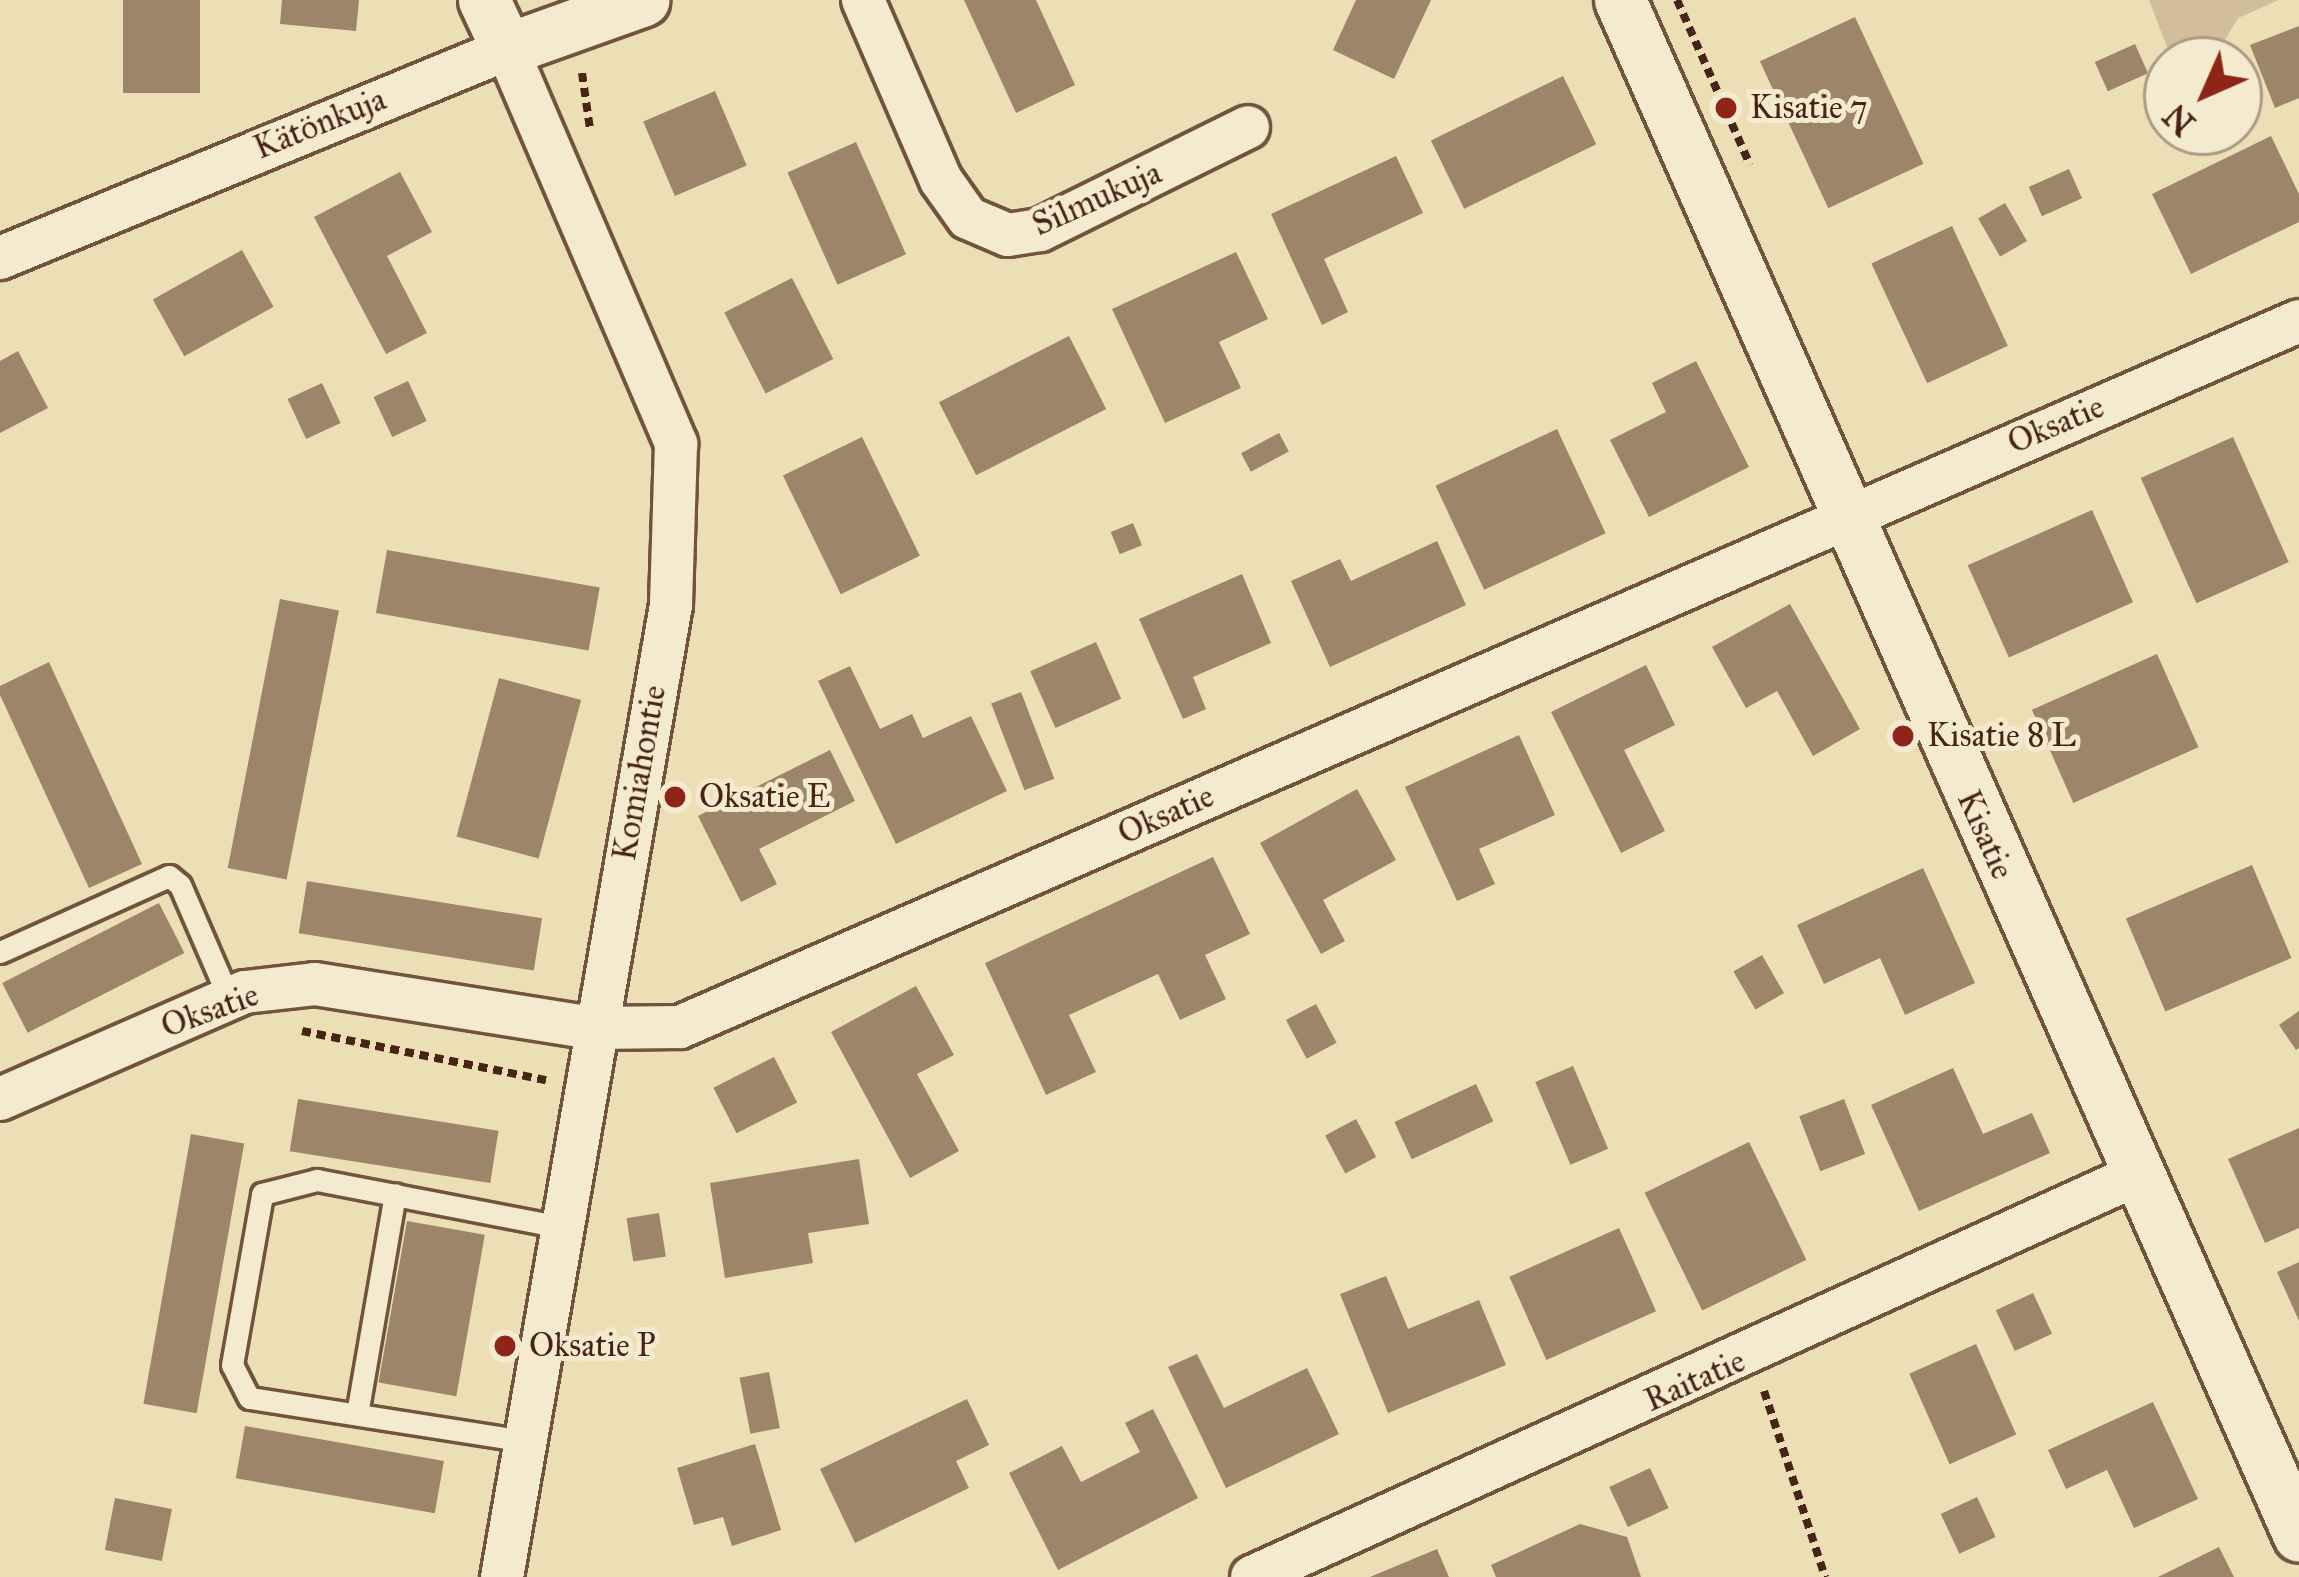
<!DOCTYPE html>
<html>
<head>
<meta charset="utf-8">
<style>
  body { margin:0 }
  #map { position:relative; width:2299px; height:1577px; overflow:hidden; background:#ecdfb5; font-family:"IM FELL Great Primer",serif }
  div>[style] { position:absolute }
  .green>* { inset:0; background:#d0bf9a }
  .building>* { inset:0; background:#9d8569; transform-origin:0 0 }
  .path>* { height:8px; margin-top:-4px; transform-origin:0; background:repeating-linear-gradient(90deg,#482416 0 9px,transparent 0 15px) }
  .roads { filter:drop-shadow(3px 0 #71533e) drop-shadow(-3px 0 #71533e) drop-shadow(0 3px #71533e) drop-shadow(0 -3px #71533e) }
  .service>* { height:21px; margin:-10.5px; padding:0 10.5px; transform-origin:10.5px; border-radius:10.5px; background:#f3eacf }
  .minor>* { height:42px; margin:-21px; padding:0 21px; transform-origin:21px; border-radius:21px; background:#f3eacf }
  .tertiary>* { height:51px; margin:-25.5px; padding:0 25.5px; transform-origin:25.5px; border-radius:25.5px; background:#f3eacf }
  .dots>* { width:33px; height:33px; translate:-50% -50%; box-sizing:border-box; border:6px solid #f3eacf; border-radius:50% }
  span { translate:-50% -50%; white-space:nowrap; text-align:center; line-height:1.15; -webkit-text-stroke:10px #f3eacf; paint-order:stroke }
  .poi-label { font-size:33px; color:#482416 }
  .left { translate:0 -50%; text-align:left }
  .street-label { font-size:33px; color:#482416 }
  .north { position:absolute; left:2143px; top:36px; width:120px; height:120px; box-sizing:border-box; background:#f3eacf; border:3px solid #af9b85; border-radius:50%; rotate:225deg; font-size:33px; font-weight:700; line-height:48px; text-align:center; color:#482416 }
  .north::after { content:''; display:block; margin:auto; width:42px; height:54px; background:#8f2418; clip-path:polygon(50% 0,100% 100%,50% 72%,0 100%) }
</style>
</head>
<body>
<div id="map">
  <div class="green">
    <div style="clip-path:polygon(2149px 0,2279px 0,2238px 18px,2213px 60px,2172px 60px)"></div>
  </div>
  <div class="building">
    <div style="left:123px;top:0;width:77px;height:93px"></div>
    <div style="clip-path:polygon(282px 0,359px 0,356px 31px,280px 24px)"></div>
    <div style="clip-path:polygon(964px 0,1036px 0,1075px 85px,1016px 113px)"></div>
    <div style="clip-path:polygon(1356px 0,1431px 0,1394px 79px,1333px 50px)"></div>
    <div style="left:1855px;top:17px;width:162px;height:105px;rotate:65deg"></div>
    <div style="clip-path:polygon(2299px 26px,2299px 98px,2275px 108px,2250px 45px)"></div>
    <div style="left:2135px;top:44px;width:32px;height:44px;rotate:66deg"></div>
    <div style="left:1563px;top:76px;width:76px;height:147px;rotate:64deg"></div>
    <div style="left:715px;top:91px;width:81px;height:78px;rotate:67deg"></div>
    <div style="clip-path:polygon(2271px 136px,2299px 194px,2299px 222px,2191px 274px,2152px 194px)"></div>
    <div style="left:856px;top:142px;width:123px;height:75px;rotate:66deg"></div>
    <div style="clip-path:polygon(1396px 156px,1423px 213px,1324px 259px,1348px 312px,1322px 325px,1271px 214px)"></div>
    <div style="left:2069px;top:169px;width:32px;height:44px;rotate:66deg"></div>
    <div style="clip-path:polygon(400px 172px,432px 232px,387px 256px,427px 333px,386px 354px,314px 217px)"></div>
    <div style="left:2005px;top:203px;width:44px;height:31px;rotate:60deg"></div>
    <div style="left:1952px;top:226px;width:132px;height:89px;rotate:65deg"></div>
    <div style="left:242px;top:250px;width:65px;height:102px;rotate:61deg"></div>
    <div style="clip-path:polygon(1236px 252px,1268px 319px,1219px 342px,1241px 388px,1165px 423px,1112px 309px)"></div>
    <div style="left:792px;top:278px;width:91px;height:76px;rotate:63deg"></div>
    <div style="left:1069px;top:336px;width:82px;height:146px;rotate:63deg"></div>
    <div style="clip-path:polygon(18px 351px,48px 408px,0 433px,0 361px)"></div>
    <div style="clip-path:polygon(1696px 361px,1749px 467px,1649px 517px,1610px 440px,1666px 412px,1652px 383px)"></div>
    <div style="left:408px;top:381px;width:44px;height:38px;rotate:65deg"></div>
    <div style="left:322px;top:383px;width:44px;height:38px;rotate:65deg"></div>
    <div style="left:1557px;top:429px;width:115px;height:134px;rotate:65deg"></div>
    <div style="left:1279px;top:433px;width:21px;height:43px;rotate:62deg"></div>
    <div style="left:862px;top:437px;width:132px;height:88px;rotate:64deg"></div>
    <div style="left:2233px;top:437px;width:137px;height:101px;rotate:66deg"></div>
    <div style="left:2092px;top:510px;width:101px;height:136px;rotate:66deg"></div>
    <div style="left:1133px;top:523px;width:24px;height:24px;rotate:68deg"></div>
    <div style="clip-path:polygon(1437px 541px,1466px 605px,1330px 667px,1291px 581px,1340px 559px,1351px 581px)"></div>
    <div style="left:387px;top:550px;width:216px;height:64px;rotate:10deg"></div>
    <div style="clip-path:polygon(1242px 574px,1271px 643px,1193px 677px,1206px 709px,1183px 719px,1139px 619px)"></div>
    <div style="left:280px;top:599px;width:60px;height:274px;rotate:11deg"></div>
    <div style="clip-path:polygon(1790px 604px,1860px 729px,1813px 756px,1777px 691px,1746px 708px,1712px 647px)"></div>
    <div style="left:1096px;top:642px;width:62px;height:72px;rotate:66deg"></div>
    <div style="left:2157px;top:654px;width:102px;height:137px;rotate:66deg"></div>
    <div style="clip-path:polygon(49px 662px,142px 864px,89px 888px,0 695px,0 686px)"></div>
    <div style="clip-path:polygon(1646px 665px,1675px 725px,1624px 750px,1665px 831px,1621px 853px,1551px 712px)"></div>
    <div style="clip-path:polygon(850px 666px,880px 729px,912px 714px,923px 738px,971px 716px,1007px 791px,896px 844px,818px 681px)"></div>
    <div style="left:499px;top:678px;width:85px;height:164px;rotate:15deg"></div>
    <div style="left:1021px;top:692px;width:93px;height:32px;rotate:69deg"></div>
    <div style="clip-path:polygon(1519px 735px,1555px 815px,1479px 849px,1495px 884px,1457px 901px,1405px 787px)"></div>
    <div style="clip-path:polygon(830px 750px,855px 801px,759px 849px,777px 884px,741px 902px,698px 816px)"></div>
    <div style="clip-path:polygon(1357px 789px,1396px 860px,1323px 900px,1345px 941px,1321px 954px,1260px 843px)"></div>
    <div style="clip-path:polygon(1213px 857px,1250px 934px,1205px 955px,1226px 999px,1180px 1020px,1158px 974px,1069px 1015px,1096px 1072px,1046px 1095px,985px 963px)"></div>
    <div style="left:2252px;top:865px;width:101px;height:137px;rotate:67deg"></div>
    <div style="clip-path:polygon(1923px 868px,1975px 983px,1905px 1015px,1880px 958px,1824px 984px,1797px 925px)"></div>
    <div style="left:307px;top:881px;width:238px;height:53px;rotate:9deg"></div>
    <div style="left:159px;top:903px;width:56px;height:176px;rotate:63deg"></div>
    <div style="left:1762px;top:955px;width:44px;height:33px;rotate:60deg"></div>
    <div style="clip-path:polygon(916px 986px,954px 1055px,917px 1074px,959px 1151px,910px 1178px,831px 1032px)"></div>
    <div style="left:1316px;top:1004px;width:44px;height:34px;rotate:62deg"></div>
    <div style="clip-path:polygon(2299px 1011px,2299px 1048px,2296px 1050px,2279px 1025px)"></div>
    <div style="left:774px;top:1057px;width:51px;height:68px;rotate:63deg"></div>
    <div style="left:1573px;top:1066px;width:90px;height:41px;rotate:67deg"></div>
    <div style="clip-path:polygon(1953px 1068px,1983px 1134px,2032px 1113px,2050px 1153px,1919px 1211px,1871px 1105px)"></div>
    <div style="left:1476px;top:1084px;width:41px;height:90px;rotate:65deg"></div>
    <div style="left:298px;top:1099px;width:203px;height:53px;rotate:9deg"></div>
    <div style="left:1844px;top:1099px;width:59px;height:48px;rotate:69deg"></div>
    <div style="left:1356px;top:1119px;width:43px;height:35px;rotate:62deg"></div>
    <div style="clip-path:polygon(2299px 1128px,2299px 1228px,2265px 1243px,2228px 1159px)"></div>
    <div style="left:191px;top:1134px;width:54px;height:274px;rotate:10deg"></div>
    <div style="left:1749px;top:1142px;width:131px;height:116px;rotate:64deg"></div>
    <div style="clip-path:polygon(859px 1159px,869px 1224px,808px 1233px,813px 1263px,725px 1278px,710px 1183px)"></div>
    <div style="left:659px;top:1213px;width:44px;height:33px;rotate:81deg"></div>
    <div style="left:407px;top:1221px;width:79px;height:164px;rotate:10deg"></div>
    <div style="left:1619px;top:1228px;width:91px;height:120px;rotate:66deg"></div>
    <div style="clip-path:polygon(2299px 1262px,2299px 1321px,2277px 1272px)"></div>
    <div style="clip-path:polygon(1386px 1276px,1408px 1329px,1479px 1300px,1506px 1365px,1388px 1413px,1340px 1294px)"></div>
    <div style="left:2033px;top:1293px;width:45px;height:41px;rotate:65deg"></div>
    <div style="left:1976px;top:1344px;width:99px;height:73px;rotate:66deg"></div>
    <div style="clip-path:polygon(1197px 1354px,1224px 1408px,1307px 1368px,1339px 1434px,1226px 1488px,1168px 1367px)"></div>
    <div style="left:769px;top:1372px;width:57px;height:30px;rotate:79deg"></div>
    <div style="clip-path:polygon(967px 1399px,989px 1445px,956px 1461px,969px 1488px,855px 1543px,820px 1469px)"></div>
    <div style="clip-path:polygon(2153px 1402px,2198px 1499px,2134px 1528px,2107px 1470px,2066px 1489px,2048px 1450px)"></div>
    <div style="clip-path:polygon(1153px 1409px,1198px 1498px,1058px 1570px,1009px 1473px,1062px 1446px,1081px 1482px,1140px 1452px,1125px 1423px)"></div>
    <div style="left:245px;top:1426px;width:202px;height:53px;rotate:10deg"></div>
    <div style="clip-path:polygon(755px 1444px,781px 1530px,732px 1546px,723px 1517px,694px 1525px,677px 1468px)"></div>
    <div style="left:1650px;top:1468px;width:44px;height:45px;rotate:65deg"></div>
    <div style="left:1977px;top:1497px;width:44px;height:40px;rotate:65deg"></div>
    <div style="left:115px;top:1498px;width:58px;height:53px;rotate:11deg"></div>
    <div style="clip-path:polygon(1580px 1524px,1627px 1537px,1641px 1577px,1496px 1577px,1491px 1565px)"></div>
    <div style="clip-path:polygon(2219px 1547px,2234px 1577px,2158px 1577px)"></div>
    <div style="clip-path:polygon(1437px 1549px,1449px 1577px,1370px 1577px)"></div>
  </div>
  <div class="path">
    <div style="left:1677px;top:0;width:180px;rotate:66.1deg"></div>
    <div style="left:582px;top:73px;width:57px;rotate:81.9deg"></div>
    <div style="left:302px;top:1031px;width:249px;rotate:11.4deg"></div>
    <div style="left:1764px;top:1391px;width:196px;rotate:71.8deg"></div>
  </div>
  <div class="roads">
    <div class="service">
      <div style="left:0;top:952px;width:185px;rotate:-24.2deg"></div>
      <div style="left:169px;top:876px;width:14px;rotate:39deg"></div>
      <div style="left:180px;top:885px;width:123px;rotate:66.6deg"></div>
      <div style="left:357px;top:1414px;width:223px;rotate:-80.2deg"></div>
      <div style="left:525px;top:1441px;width:279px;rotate:-171.1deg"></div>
      <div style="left:249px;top:1398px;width:37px;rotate:-117deg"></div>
      <div style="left:232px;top:1365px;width:174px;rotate:-80deg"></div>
      <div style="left:262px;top:1194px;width:57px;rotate:-14.3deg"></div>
      <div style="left:317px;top:1180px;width:248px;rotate:10.9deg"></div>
    </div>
    <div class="minor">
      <div style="left:863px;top:0;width:196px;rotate:66.6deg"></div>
      <div style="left:941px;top:180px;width:47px;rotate:54.6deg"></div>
      <div style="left:968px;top:218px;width:43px;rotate:23deg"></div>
      <div style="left:1008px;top:235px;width:32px;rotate:-9deg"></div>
      <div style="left:1040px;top:230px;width:232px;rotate:-26.3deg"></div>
      <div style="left:0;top:258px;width:548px;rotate:-22.4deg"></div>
      <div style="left:507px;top:49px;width:430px;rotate:66.8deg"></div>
      <div style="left:676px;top:444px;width:161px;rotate:91.8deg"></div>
      <div style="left:671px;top:605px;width:987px;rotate:99.86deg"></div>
      <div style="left:0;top:1099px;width:267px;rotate:-23.6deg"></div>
      <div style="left:245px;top:992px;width:70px;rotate:-6.5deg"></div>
      <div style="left:315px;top:984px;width:281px;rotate:9deg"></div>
      <div style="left:593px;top:1028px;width:87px;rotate:-0.7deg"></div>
      <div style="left:680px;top:1027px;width:1766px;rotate:-23.56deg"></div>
      <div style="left:1252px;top:1577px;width:969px;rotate:-24.45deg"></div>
    </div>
    <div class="tertiary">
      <div style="left:484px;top:0;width:54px;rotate:64.9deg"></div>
      <div style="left:507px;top:49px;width:145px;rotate:-19.7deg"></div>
      <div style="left:1620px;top:0;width:1679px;rotate:66.15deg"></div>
    </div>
  </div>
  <div class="dots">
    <div style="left:1726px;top:108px;background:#8f2418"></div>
    <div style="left:1903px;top:736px;background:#8f2418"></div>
    <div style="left:675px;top:797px;background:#8f2418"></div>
    <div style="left:505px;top:1346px;background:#8f2418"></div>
  </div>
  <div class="poi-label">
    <span class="left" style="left:1750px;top:108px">Kisatie 7</span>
    <span class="left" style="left:1927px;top:736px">Kisatie 8 L</span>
    <span class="left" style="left:699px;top:797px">Oksatie E</span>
    <span class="left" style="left:529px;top:1346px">Oksatie P</span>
  </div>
  <div class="street-label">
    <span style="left:320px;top:124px;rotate:-22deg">Kätönkuja</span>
    <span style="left:1097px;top:199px;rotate:-24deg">Silmukuja</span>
    <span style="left:2056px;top:425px;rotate:-23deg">Oksatie</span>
    <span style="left:640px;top:773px;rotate:-80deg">Komiahontie</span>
    <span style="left:1166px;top:815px;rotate:-24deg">Oksatie</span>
    <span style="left:1985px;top:835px;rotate:66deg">Kisatie</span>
    <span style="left:210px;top:1011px;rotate:-20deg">Oksatie</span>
    <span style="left:1695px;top:1381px;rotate:-24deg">Raitatie</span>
  </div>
  <div class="north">N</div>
</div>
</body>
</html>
